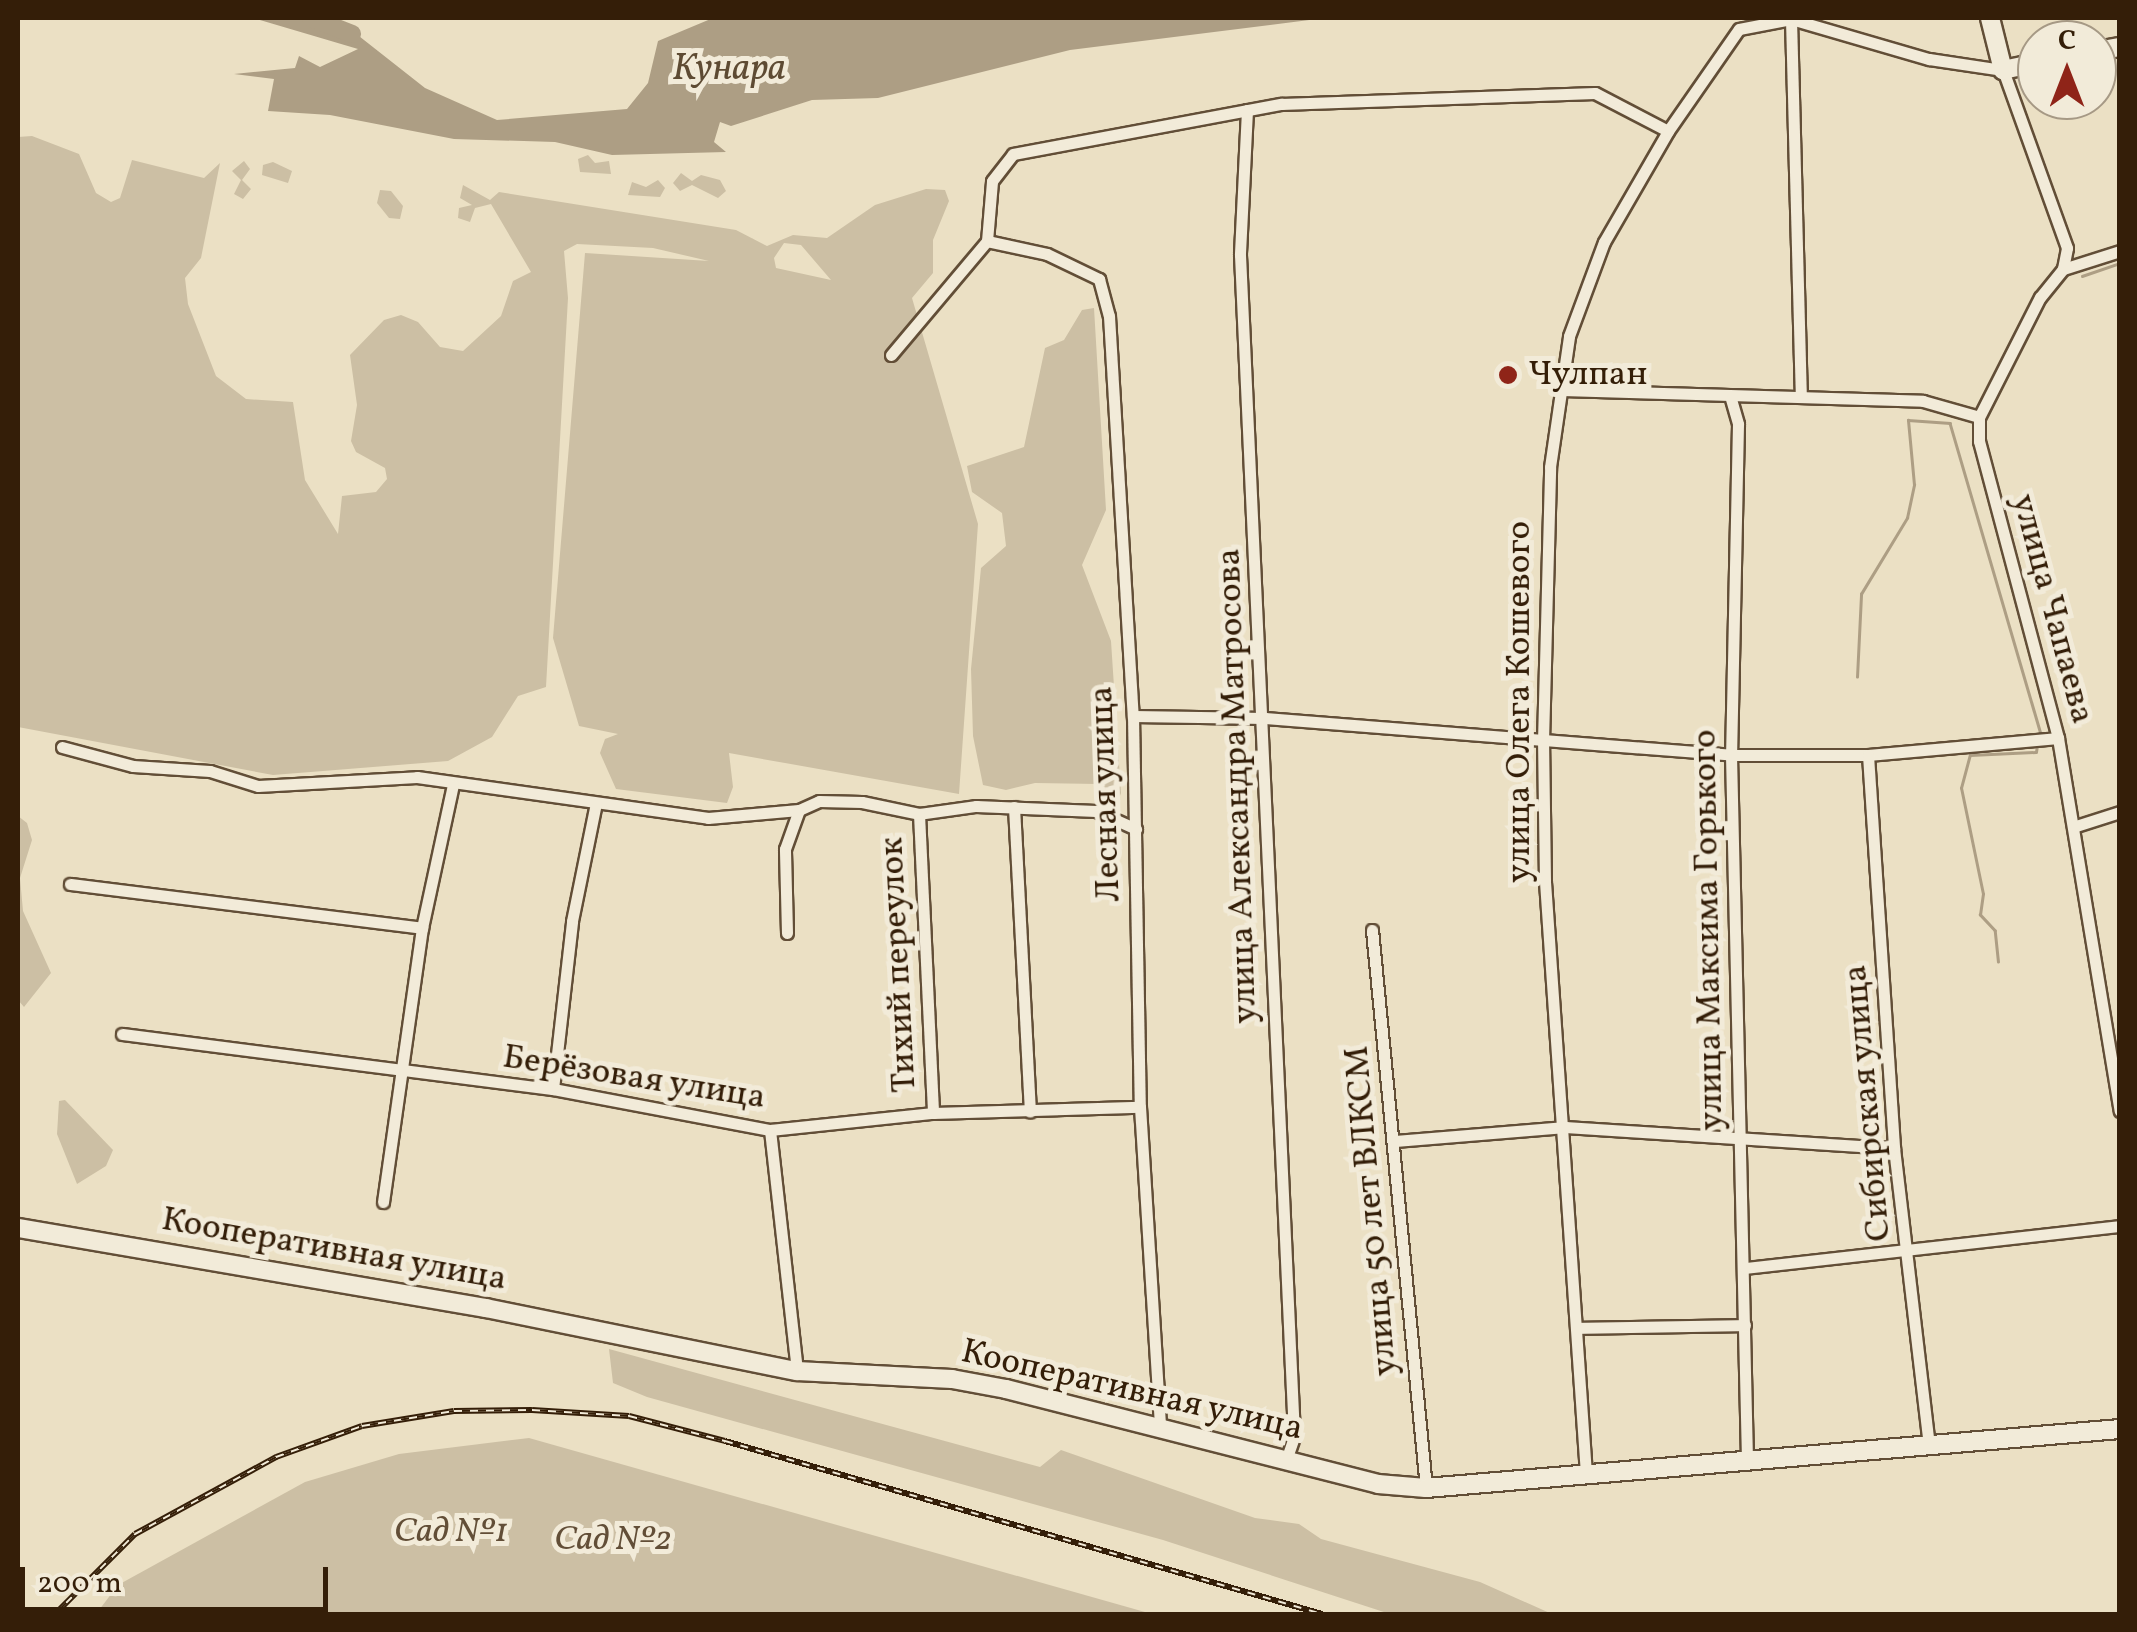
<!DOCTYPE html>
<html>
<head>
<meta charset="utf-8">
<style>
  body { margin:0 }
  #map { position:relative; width:2137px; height:1632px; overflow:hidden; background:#ebe0c4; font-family:Vollkorn,serif }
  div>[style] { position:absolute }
  .green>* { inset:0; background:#ccbfa4 }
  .water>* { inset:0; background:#ad9e84 }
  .stream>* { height:2.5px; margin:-1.25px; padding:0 1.25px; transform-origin:1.25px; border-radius:1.25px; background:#ad9e84 }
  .river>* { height:18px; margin:-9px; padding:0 9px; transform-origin:9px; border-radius:9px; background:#ad9e84 }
  .roads { filter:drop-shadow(2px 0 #624e37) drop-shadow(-2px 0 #624e37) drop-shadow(0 2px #624e37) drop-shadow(0 -2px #624e37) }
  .street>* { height:11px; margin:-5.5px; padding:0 5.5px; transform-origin:5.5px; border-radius:5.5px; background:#f2ebd9 }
  .secondary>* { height:18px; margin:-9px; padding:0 9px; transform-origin:9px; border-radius:9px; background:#f2ebd9 }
  .rail>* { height:6px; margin-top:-3px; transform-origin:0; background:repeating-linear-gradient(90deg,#f2ebd9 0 8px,#341e08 0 16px); box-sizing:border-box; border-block:2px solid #341e08 }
  .dots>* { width:28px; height:28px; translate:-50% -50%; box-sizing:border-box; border:5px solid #f2ebd9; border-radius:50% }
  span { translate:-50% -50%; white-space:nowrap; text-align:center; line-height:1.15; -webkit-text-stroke:10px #f2ebd9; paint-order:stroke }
  .poi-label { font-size:35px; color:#341e08 }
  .left { translate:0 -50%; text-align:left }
  .street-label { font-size:35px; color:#341e08 }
  .park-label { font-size:35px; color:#624e37; font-style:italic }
  .water-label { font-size:38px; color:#5e4b33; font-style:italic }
  .frame { position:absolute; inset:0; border:20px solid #341e08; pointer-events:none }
  .north { position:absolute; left:2017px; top:20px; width:100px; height:100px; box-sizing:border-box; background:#f2ebd9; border:2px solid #a69985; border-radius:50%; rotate:0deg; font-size:28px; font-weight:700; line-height:40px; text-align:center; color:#341e08 }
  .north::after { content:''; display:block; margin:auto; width:35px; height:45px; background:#8f2418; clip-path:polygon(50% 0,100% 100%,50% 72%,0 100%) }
  .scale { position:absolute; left:20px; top:1567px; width:308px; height:45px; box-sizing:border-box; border:5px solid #341e08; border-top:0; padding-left:12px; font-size:30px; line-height:35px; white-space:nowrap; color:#341e08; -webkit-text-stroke:8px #f2ebd9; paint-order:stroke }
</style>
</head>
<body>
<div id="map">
  <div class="green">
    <div style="clip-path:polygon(evenodd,32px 136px,79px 154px,96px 193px,111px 202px,120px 198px,132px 160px,204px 178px,220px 163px,201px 258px,185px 278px,188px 304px,216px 376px,246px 399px,293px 402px,305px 480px,338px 534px,342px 496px,376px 492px,387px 479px,385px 468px,356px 452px,351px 441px,357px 405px,350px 355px,384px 320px,401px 315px,418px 322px,440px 347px,463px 351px,501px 316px,513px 281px,531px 272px,491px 204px,475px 208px,470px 222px,458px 218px,459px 208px,472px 205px,460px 198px,463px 185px,490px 200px,499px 192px,736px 230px,767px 246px,793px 235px,827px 238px,875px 205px,926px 189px,945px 190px,949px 201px,933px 240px,933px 273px,912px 298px,978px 524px,959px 794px,729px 753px,733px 787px,727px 803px,616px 789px,600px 753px,605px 739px,618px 734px,579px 726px,553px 638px,585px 253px,709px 261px,653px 248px,577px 244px,564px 251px,568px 298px,546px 687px,518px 696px,492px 737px,448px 761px,273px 775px,18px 727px,18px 137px,32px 136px,784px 243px,801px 245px,831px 280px,776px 268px,774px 258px,784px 243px)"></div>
    <div style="clip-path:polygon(588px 155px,595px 163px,609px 161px,611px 174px,580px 172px,578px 159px)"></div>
    <div style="clip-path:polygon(244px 161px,250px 169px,242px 180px,251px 189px,243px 199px,234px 194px,241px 180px,232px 171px)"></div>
    <div style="clip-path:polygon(273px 162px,292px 171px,288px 183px,262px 175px,263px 165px)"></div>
    <div style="clip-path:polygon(681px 173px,692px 181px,701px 175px,720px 180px,726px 191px,718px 198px,692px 185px,680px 191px,673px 183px)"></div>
    <div style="clip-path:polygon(658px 180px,665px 188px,660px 197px,628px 195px,632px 182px,646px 187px)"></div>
    <div style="clip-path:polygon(380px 190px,391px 191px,403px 206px,400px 219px,389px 218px,377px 203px)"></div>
    <div style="clip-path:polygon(1094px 308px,1106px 510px,1082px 565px,1111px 641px,1121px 793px,1114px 812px,1098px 784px,1035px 783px,1006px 790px,983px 785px,973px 736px,971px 669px,981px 568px,1006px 546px,1002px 513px,972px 492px,967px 466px,1024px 447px,1045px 348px,1064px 340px,1082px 310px)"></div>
    <div style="clip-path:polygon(18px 816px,27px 823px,32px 840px,20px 878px,23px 911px,51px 973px,24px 1007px,18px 1000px)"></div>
    <div style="clip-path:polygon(65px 1100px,113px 1150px,106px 1166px,77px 1184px,57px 1134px,59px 1101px)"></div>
    <div style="clip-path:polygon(609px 1349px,1040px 1467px,1061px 1450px,1255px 1518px,1299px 1524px,1321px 1539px,1480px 1582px,1552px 1614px,1390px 1614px,1163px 1540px,647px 1397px,613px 1383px)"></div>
    <div style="clip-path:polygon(529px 1438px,1152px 1614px,96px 1614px,118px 1585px,305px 1482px,399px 1454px)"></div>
  </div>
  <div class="water">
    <div style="clip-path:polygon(253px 18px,307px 18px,350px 29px,425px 88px,497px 120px,627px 109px,648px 83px,658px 41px,713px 18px,1325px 18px,1070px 50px,878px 98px,812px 100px,731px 126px,720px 122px,714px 142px,726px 152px,612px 155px,555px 142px,454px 139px,330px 115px,268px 111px,274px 79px,234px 74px,295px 68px,299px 56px,320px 67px,358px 49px)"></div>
  </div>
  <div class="stream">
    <div style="left:2082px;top:276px;width:40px;rotate:-18.9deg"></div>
    <div style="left:1857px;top:677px;width:83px;rotate:-87.2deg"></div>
    <div style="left:1861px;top:594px;width:89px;rotate:-58.8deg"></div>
    <div style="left:1907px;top:518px;width:34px;rotate:-78deg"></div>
    <div style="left:1914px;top:485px;width:65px;rotate:-95.3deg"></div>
    <div style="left:1908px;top:420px;width:42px;rotate:4.1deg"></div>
    <div style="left:1950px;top:423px;width:324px;rotate:73.7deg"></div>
    <div style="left:1998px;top:962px;width:31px;rotate:-96deg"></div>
    <div style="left:1995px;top:931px;width:22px;rotate:-133deg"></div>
    <div style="left:1980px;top:915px;width:21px;rotate:-82deg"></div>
    <div style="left:1983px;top:894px;width:108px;rotate:-101.7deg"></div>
    <div style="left:1961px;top:788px;width:34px;rotate:-75deg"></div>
    <div style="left:1970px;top:755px;width:66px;rotate:-2.6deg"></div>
    <div style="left:2036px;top:752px;width:6px;rotate:-81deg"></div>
  </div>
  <div class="river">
    <div style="left:311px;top:18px;width:44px;rotate:21.3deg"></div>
  </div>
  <div class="roads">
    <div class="street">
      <div style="left:1791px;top:19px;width:378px;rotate:88.5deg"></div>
      <div style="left:1247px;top:110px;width:145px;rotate:92.8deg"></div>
      <div style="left:1240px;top:255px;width:1183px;rotate:87.38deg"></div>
      <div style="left:1294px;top:1437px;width:24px;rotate:109deg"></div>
      <div style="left:987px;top:241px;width:61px;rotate:12.2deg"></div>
      <div style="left:1047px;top:254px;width:58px;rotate:25.7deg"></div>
      <div style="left:1099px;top:279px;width:38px;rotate:75deg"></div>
      <div style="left:1109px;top:316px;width:401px;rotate:86.6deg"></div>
      <div style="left:1133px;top:716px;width:391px;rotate:89deg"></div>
      <div style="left:1140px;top:1107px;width:322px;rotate:86.4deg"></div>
      <div style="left:2063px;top:269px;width:36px;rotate:129deg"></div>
      <div style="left:2040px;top:297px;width:135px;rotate:116.9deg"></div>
      <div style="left:1979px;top:417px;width:24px;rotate:90deg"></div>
      <div style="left:1979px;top:441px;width:307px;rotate:75.1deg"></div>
      <div style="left:2058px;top:738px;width:378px;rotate:80.6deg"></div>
      <div style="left:2063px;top:269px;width:60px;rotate:-17.5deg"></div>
      <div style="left:891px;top:355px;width:149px;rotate:-49.9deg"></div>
      <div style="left:987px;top:241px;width:60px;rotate:-85.2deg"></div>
      <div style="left:992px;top:181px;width:34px;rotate:-52deg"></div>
      <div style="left:1013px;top:154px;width:273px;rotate:-10.6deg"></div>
      <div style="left:1281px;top:104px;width:314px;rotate:-2deg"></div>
      <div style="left:1595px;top:93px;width:82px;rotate:27.5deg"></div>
      <div style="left:1562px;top:390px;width:361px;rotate:1.7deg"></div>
      <div style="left:1923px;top:401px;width:58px;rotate:15.9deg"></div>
      <div style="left:1731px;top:399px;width:26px;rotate:74deg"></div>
      <div style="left:1738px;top:424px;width:331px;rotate:91.2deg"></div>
      <div style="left:1731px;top:755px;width:706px;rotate:88.7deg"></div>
      <div style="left:1133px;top:716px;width:132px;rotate:0.9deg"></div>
      <div style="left:1265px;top:718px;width:467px;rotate:4.5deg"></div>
      <div style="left:1731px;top:755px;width:137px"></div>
      <div style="left:1868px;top:755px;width:191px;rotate:-5.1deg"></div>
      <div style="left:62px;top:747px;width:73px;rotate:15deg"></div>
      <div style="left:133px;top:766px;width:77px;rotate:3.7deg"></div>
      <div style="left:210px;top:771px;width:50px;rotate:17.4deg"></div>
      <div style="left:258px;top:786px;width:159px;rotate:-3.2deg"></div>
      <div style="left:417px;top:777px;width:294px;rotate:8deg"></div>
      <div style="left:708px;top:818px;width:91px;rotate:-5deg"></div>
      <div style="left:799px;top:810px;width:22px;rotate:-24deg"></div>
      <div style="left:819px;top:801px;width:43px;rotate:1.3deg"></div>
      <div style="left:862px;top:802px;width:58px;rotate:11.9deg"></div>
      <div style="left:919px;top:814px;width:58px;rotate:-8deg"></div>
      <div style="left:976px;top:806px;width:120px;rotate:2.4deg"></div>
      <div style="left:1096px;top:811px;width:44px;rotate:24.2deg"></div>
      <div style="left:1868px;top:755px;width:394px;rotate:86.2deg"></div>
      <div style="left:1894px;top:1148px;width:299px;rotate:83.3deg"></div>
      <div style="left:1014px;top:807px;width:305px;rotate:87deg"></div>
      <div style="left:919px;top:814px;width:299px;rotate:87.3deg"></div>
      <div style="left:2076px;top:826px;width:46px;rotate:-17.7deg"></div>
      <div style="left:70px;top:884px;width:355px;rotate:7.1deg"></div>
      <div style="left:1372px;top:930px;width:561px;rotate:84.47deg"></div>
      <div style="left:787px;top:933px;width:84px;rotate:-91.4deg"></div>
      <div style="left:785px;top:849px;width:41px;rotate:-70.3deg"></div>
      <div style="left:122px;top:1034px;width:434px;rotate:7.3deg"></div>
      <div style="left:553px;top:1089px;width:221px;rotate:10.7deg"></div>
      <div style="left:770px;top:1130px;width:164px;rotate:-6deg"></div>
      <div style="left:933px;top:1113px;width:207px;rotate:-1.7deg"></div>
      <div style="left:553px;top:1089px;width:169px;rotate:-83.5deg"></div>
      <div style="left:572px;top:921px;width:120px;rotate:-78.5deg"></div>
      <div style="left:770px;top:1130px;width:243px;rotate:83.6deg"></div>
      <div style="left:1395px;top:1141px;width:171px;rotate:-4.7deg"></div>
      <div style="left:1565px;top:1127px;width:330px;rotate:3.7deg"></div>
      <div style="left:383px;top:1202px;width:277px;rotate:-81.9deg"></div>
      <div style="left:422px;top:928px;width:146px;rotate:-77.8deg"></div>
      <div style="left:1745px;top:1268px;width:377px;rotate:-6.4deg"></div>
      <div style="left:1576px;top:1328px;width:169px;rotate:-1deg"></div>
      <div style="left:1586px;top:1474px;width:594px;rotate:-93.96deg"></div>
      <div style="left:1545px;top:881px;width:140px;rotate:-90.8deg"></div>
      <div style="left:1543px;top:741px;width:274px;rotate:-88.5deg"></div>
      <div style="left:1550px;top:467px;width:132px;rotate:-81.7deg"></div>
      <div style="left:1569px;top:336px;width:100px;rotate:-69.6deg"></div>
      <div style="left:1604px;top:242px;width:128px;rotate:-60deg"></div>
      <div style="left:1668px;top:131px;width:124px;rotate:-55.2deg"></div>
      <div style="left:1739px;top:29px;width:53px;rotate:-10.9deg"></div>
      <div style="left:1791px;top:19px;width:144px;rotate:16.2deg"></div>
      <div style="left:1929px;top:59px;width:75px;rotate:8.5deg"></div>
      <div style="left:2003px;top:70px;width:189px;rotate:70.2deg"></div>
      <div style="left:2067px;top:248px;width:21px;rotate:101deg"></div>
    </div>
    <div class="secondary">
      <div style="left:1990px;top:18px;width:54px;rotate:76deg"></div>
      <div style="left:2003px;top:70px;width:35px;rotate:-12deg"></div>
      <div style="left:2097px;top:51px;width:23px;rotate:-10deg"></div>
      <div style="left:18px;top:1228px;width:475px;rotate:9.7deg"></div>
      <div style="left:486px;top:1308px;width:317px;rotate:11.5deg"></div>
      <div style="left:797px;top:1371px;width:155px;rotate:3deg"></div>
      <div style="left:952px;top:1379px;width:55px;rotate:10.5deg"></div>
      <div style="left:1006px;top:1389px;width:384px;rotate:14.3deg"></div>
      <div style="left:1378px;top:1484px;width:48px;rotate:4.8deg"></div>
      <div style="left:1426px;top:1488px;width:697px;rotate:-4.86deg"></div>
    </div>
  </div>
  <div class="rail">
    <div style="left:55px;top:1614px;width:113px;rotate:-45deg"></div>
    <div style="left:135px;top:1534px;width:161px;rotate:-28.6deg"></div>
    <div style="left:276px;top:1457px;width:91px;rotate:-19.8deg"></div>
    <div style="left:362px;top:1426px;width:93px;rotate:-9.3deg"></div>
    <div style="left:454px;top:1411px;width:78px;rotate:-0.7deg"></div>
    <div style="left:532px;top:1410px;width:97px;rotate:3.5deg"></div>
    <div style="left:629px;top:1416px;width:99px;rotate:14.6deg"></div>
    <div style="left:725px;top:1441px;width:622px;rotate:16.16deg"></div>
  </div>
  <div class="dots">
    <div style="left:1508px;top:375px;background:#8f2418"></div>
  </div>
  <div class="poi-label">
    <span class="left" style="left:1528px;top:375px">Чулпан</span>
  </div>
  <div class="street-label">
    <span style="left:2052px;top:609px;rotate:75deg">улица Чапаева</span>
    <span style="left:1520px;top:702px;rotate:-90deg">улица Олега Кошевого</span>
    <span style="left:1238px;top:786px;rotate:-92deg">улица Александра Матросова</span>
    <span style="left:1106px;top:794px;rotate:-92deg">Лесная улица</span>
    <span style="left:1709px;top:930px;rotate:-91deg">улица Максима Горького</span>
    <span style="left:899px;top:965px;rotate:-93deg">Тихий переулок</span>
    <span style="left:634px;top:1078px;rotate:9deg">Берёзовая улица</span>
    <span style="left:1868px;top:1103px;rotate:-95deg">Сибирская улица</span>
    <span style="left:1372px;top:1211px;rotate:-95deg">улица 50 лет ВЛКСМ</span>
    <span style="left:334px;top:1250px;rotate:10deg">Кооперативная улица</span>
    <span style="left:1132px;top:1391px;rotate:13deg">Кооперативная улица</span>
  </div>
  <div class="park-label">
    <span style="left:451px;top:1532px">Сад №1</span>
    <span style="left:613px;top:1540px">Сад №2</span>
  </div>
  <div class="water-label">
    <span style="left:729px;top:70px">Кунара</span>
  </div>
  <div class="frame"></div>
  <div class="north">С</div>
  <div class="scale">200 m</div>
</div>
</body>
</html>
